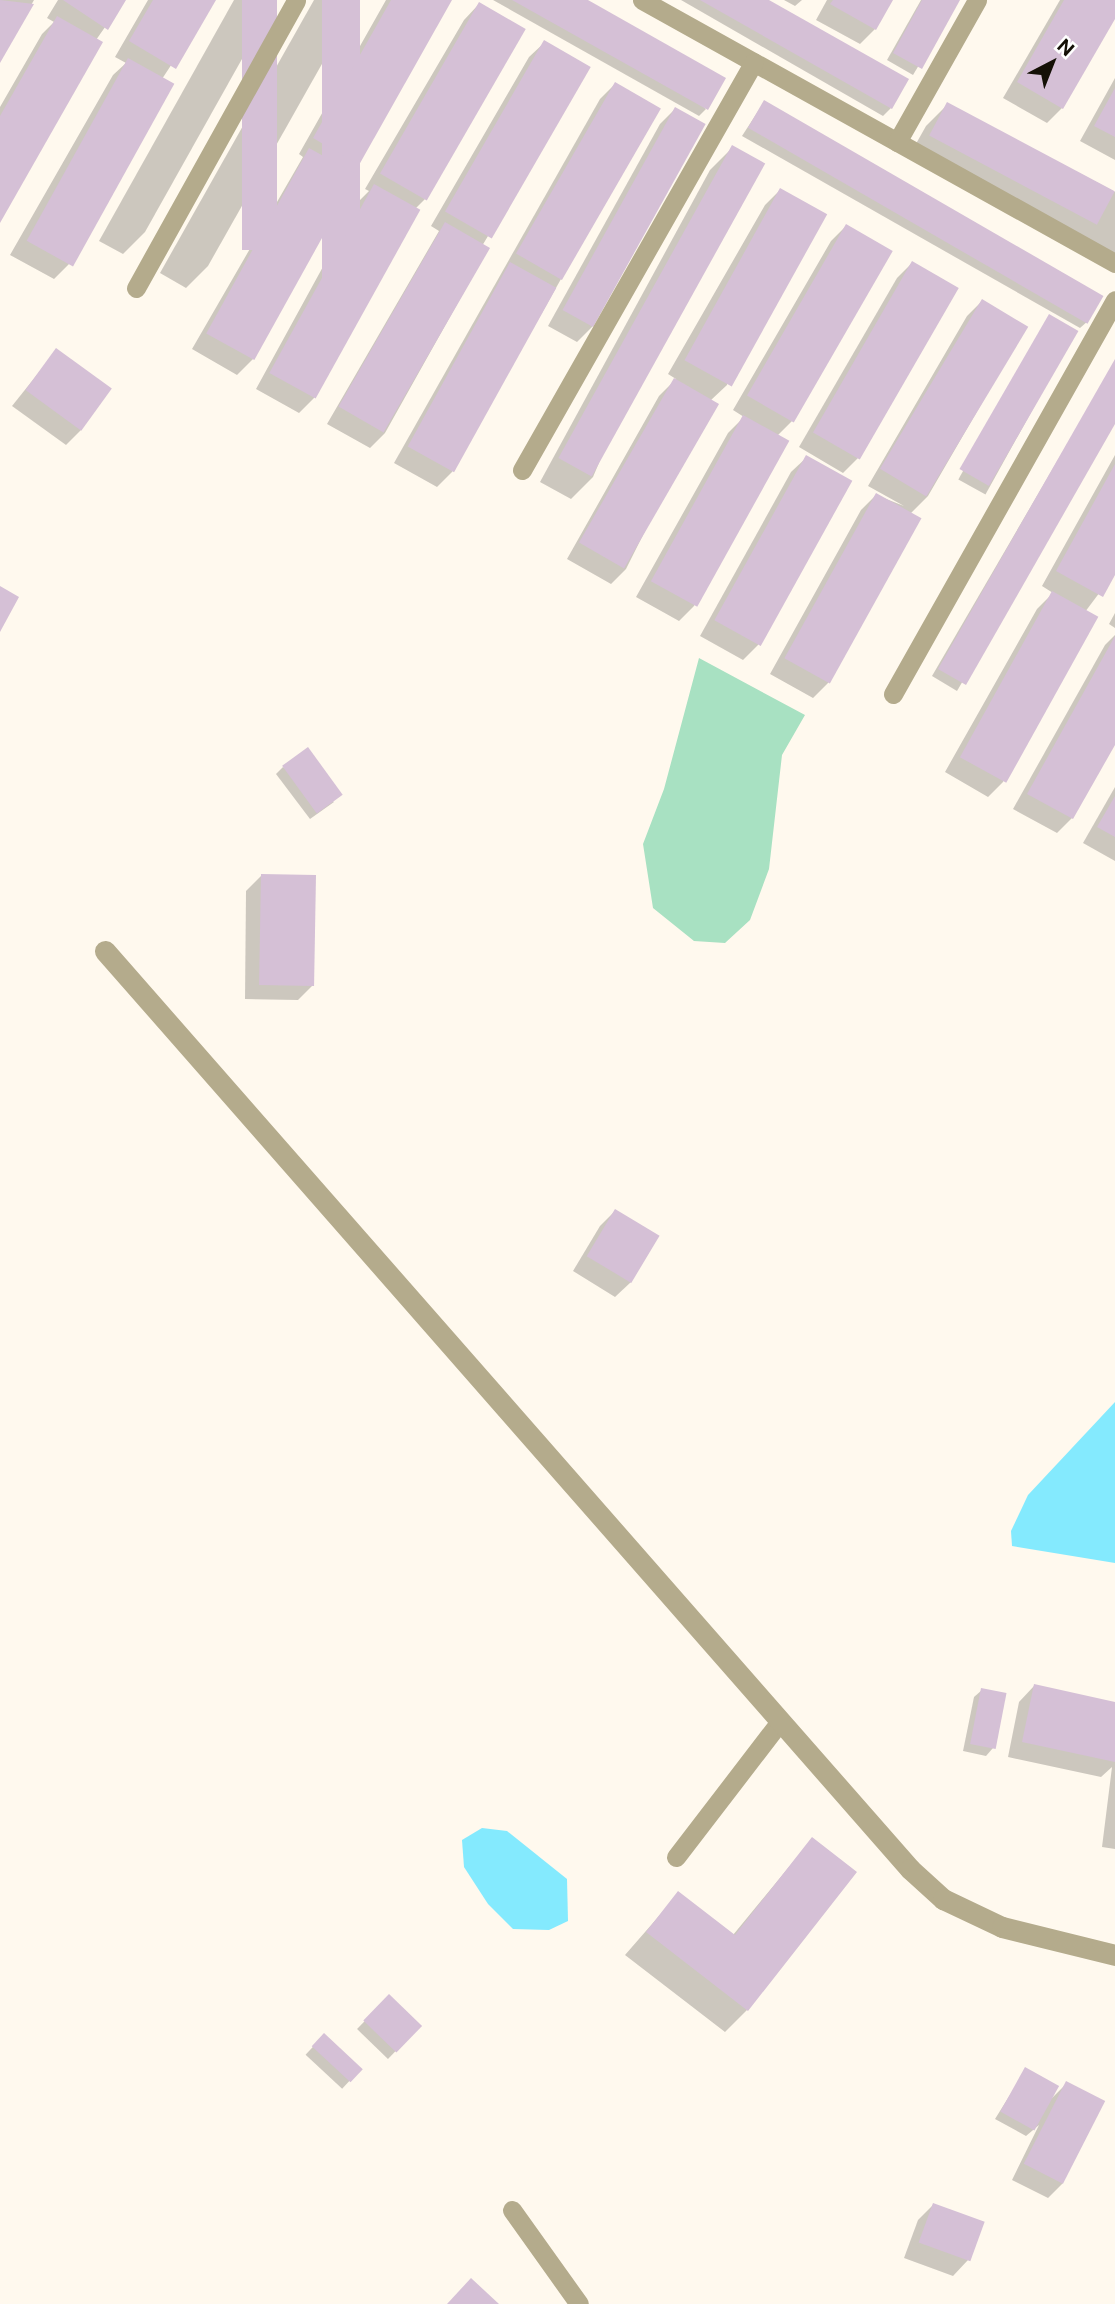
<!DOCTYPE html>
<html>
<head>
<meta charset="utf-8">
<style>
  body { margin:0 }
  #map { position:relative; width:1115px; height:2304px; overflow:hidden; background:#fff9ee; font-family:"Public Sans",sans-serif }
  div>[style] { position:absolute }
  .green>* { inset:0; background:#a8e1c2 }
  .water>* { inset:0; background:#84eafe }
  .shadow>* { inset:0; background:#0003; transform-origin:0 0 }
  .building>* { inset:0; background:#d5c0d6; transform-origin:0 0 }
  .lane>* { height:19px; margin:-9.5px; padding:0 9.5px; transform-origin:9.5px; border-radius:9.5px; background:#b4ab8c }
  .street>* { height:21px; margin:-10.5px; padding:0 10.5px; transform-origin:10.5px; border-radius:10.5px; background:#b4ab8c }
  span { translate:-50% -50%; white-space:nowrap; text-align:center; line-height:1.15; -webkit-text-stroke:5px #fff; paint-order:stroke }
  .north { position:absolute; left:1017px; top:28px; width:70px; height:70px; -webkit-text-stroke:5px #fff; paint-order:stroke; rotate:42deg; font-size:19px; font-weight:700; line-height:28px; text-align:center; color:#141006 }
  .north::after { content:''; display:block; margin:auto; width:24px; height:32px; background:#141006; clip-path:polygon(50% 0,100% 100%,50% 72%,0 100%) }
</style>
</head>
<body>
<div id="map">
  <div class="green">
    <div style="clip-path:polygon(699px 658px,805px 715px,782px 755px,769px 869px,750px 920px,725px 943px,694px 941px,653px 908px,643px 844px,664px 789px)"></div>
  </div>
  <div class="water">
    <div style="clip-path:polygon(1115px 1402px,1115px 1563px,1012px 1546px,1011px 1531px,1028px 1495px)"></div>
    <div style="clip-path:polygon(482px 1828px,507px 1831px,567px 1879px,568px 1921px,549px 1930px,513px 1929px,488px 1904px,464px 1867px,462px 1840px)"></div>
  </div>
  <div class="shadow">
    <div style="clip-path:polygon(0 0,34px 0,0 60px)"></div>
    <div style="clip-path:polygon(58px 0,124px 0,96px 40px,0 219px,0 107px,42px 34px,54px 22px,47px 18px)"></div>
    <div style="clip-path:polygon(148px 0,214px 0,162px 79px,69px 264px,54px 279px,10px 255px,113px 75px,126px 63px,115px 57px)"></div>
    <div style="clip-path:polygon(234px 0,275px 0,145px 232px,123px 254px,99px 241px)"></div>
    <div style="clip-path:polygon(314px 0,358px 0,208px 266px,186px 288px,160px 273px)"></div>
    <div style="clip-path:polygon(386px 0,450px 0,350px 172px,355px 175px,253px 359px,237px 375px,192px 349px,303px 157px,299px 154px)"></div>
    <div style="clip-path:polygon(493px 0,585px 0,706px 109px,699px 116px)"></div>
    <div style="clip-path:polygon(681px 0,766px 0,891px 108px,883px 116px)"></div>
    <div style="clip-path:polygon(784px 0,802px 0,795px 6px)"></div>
    <div style="clip-path:polygon(827px 0,891px 0,875px 29px,860px 44px,816px 20px)"></div>
    <div style="clip-path:polygon(921px 0,958px 0,913px 75px,887px 60px)"></div>
    <div style="clip-path:polygon(1060px 0,1115px 0,1115px 16px,1062px 108px,1047px 123px,1003px 98px)"></div>
    <div style="clip-path:polygon(479px 4px,425px 199px,415px 209px,314px 398px,299px 413px,256px 389px,359px 201px,369px 191px,365px 189px,464px 20px)"></div>
    <div style="clip-path:polygon(545px 42px,589px 68px,482px 246px,488px 249px,385px 433px,370px 448px,327px 424px,439px 231px,431px 226px,529px 57px)"></div>
    <div style="clip-path:polygon(1115px 78px,1115px 160px,1080px 141px)"></div>
    <div style="clip-path:polygon(615px 84px,561px 279px,452px 472px,437px 487px,394px 463px,600px 99px)"></div>
    <div style="clip-path:polygon(764px 102px,1088px 321px,1080px 328px,742px 136px)"></div>
    <div style="clip-path:polygon(948px 104px,1115px 192px,1115px 265px,908px 158px,926px 126px)"></div>
    <div style="clip-path:polygon(675px 109px,592px 327px,577px 342px,548px 326px,660px 124px)"></div>
    <div style="clip-path:polygon(732px 148px,593px 477px,571px 499px,540px 482px,710px 170px)"></div>
    <div style="clip-path:polygon(780px 190px,727px 385px,710px 401px,626px 569px,611px 584px,567px 559px,659px 396px,676px 379px,668px 374px,765px 205px)"></div>
    <div style="clip-path:polygon(846px 226px,792px 421px,777px 436px,694px 606px,679px 621px,636px 597px,728px 433px,744px 417px,733px 410px,831px 241px)"></div>
    <div style="clip-path:polygon(912px 263px,956px 289px,858px 458px,843px 473px,799px 447px,897px 278px)"></div>
    <div style="clip-path:polygon(982px 301px,1026px 327px,928px 496px,910px 514px,828px 683px,813px 698px,770px 674px,861px 510px,876px 495px,904px 506px,868px 486px,967px 316px)"></div>
    <div style="left:1049px;top:316px;width:31px;height:187px;rotate:29deg"></div>
    <div style="clip-path:polygon(56px 351px,82px 429px,66px 445px,12px 406px)"></div>
    <div style="clip-path:polygon(1115px 362px,1115px 420px,957px 691px,932px 676px)"></div>
    <div style="clip-path:polygon(1115px 455px,1115px 572px,1085px 612px,1003px 782px,988px 797px,945px 772px,1037px 609px,1053px 593px,1042px 586px)"></div>
    <div style="clip-path:polygon(807px 457px,758px 645px,743px 660px,700px 636px,791px 472px)"></div>
    <div style="clip-path:polygon(1115px 613px,1115px 628px,1109px 624px)"></div>
    <div style="clip-path:polygon(1115px 635px,1115px 741px,1072px 818px,1057px 833px,1013px 809px,1105px 645px)"></div>
    <div style="clip-path:polygon(283px 767px,334px 802px,310px 819px,276px 774px)"></div>
    <div style="clip-path:polygon(1115px 787px,1115px 861px,1083px 843px)"></div>
    <div style="clip-path:polygon(262px 875px,313px 985px,298px 1000px,245px 999px,246px 891px)"></div>
    <div style="clip-path:polygon(615px 1211px,631px 1282px,615px 1297px,573px 1271px,600px 1226px)"></div>
    <div style="clip-path:polygon(1034px 1686px,1115px 1703px,1115px 1849px,1102px 1847px,1112px 1767px,1101px 1777px,1008px 1757px,1019px 1702px)"></div>
    <div style="clip-path:polygon(982px 1690px,993px 1748px,986px 1756px,963px 1751px,974px 1697px)"></div>
    <div style="clip-path:polygon(812px 1839px,747px 2010px,725px 2032px,625px 1955px,679px 1893px,733px 1935px)"></div>
    <div style="left:389px;top:1996px;width:43px;height:46px;rotate:44deg"></div>
    <div style="left:324px;top:2035px;width:50px;height:27px;rotate:43deg"></div>
    <div style="clip-path:polygon(1026px 2069px,1052px 2098px,1067px 2083px,1063px 2183px,1048px 2198px,1012px 2180px,1039px 2125px,1026px 2136px,995px 2119px)"></div>
    <div style="clip-path:polygon(933px 2205px,968px 2260px,953px 2276px,904px 2258px,918px 2220px)"></div>
  </div>
  <div class="building">
    <div style="clip-path:polygon(0 0,34px 4px,0 63px)"></div>
    <div style="clip-path:polygon(63px 0,126px 0,108px 30px)"></div>
    <div style="clip-path:polygon(153px 0,216px 0,176px 69px,129px 41px)"></div>
    <div style="left:242px;top:0;width:35px;height:250px"></div>
    <div style="left:322px;top:0;width:38px;height:288px"></div>
    <div style="clip-path:polygon(391px 0,452px 0,359px 165px,313px 138px)"></div>
    <div style="clip-path:polygon(512px 0,588px 0,726px 78px,708px 110px)"></div>
    <div style="clip-path:polygon(700px 0,769px 0,909px 79px,892px 109px)"></div>
    <div style="clip-path:polygon(833px 0,893px 0,876px 30px,830px 4px)"></div>
    <div style="clip-path:polygon(922px 0,960px 0,922px 69px,893px 53px)"></div>
    <div style="clip-path:polygon(1064px 0,1115px 0,1115px 19px,1063px 109px,1017px 82px)"></div>
    <div style="left:479px;top:2px;width:54px;height:198px;rotate:30deg"></div>
    <div style="clip-path:polygon(57px 16px,103px 42px,0 223px,0 116px)"></div>
    <div style="left:544px;top:40px;width:54px;height:198px;rotate:30deg"></div>
    <div style="left:128px;top:58px;width:53px;height:209px;rotate:29deg"></div>
    <div style="left:615px;top:82px;width:53px;height:198px;rotate:30deg"></div>
    <div style="clip-path:polygon(1115px 88px,1115px 137px,1094px 126px)"></div>
    <div style="left:764px;top:100px;width:392px;height:32px;rotate:30deg"></div>
    <div style="left:947px;top:102px;width:190px;height:38px;rotate:28deg"></div>
    <div style="left:675px;top:107px;width:35px;height:232px;rotate:29deg"></div>
    <div style="left:732px;top:145px;width:38px;height:358px;rotate:29deg"></div>
    <div style="left:309px;top:148px;width:55px;height:212px;rotate:29deg"></div>
    <div style="left:374px;top:184px;width:53px;height:216px;rotate:29deg"></div>
    <div style="left:780px;top:188px;width:54px;height:197px;rotate:29deg"></div>
    <div style="left:445px;top:222px;width:52px;height:213px;rotate:30deg"></div>
    <div style="left:846px;top:224px;width:54px;height:198px;rotate:30deg"></div>
    <div style="left:912px;top:261px;width:54px;height:198px;rotate:30deg"></div>
    <div style="left:510px;top:262px;width:53px;height:211px;rotate:29deg"></div>
    <div style="left:982px;top:299px;width:54px;height:198px;rotate:31deg"></div>
    <div style="left:1049px;top:314px;width:34px;height:179px;rotate:30deg"></div>
    <div style="left:56px;top:348px;width:69px;height:52px;rotate:36deg"></div>
    <div style="clip-path:polygon(1115px 359px,1115px 424px,966px 685px,938px 669px)"></div>
    <div style="left:674px;top:378px;width:52px;height:190px;rotate:30deg"></div>
    <div style="left:743px;top:415px;width:53px;height:190px;rotate:29deg"></div>
    <div style="left:806px;top:455px;width:53px;height:189px;rotate:29deg"></div>
    <div style="clip-path:polygon(1115px 464px,1115px 575px,1103px 597px,1056px 571px)"></div>
    <div style="left:876px;top:493px;width:52px;height:189px;rotate:29deg"></div>
    <div style="clip-path:polygon(0 586px,19px 597px,0 632px)"></div>
    <div style="left:1052px;top:591px;width:53px;height:190px;rotate:29deg"></div>
    <div style="clip-path:polygon(1115px 636px,1115px 745px,1073px 819px,1027px 794px)"></div>
    <div style="left:308px;top:747px;width:59px;height:32px;rotate:54deg"></div>
    <div style="clip-path:polygon(1115px 796px,1115px 837px,1097px 827px)"></div>
    <div style="left:261px;top:874px;width:55px;height:111px;rotate:1deg"></div>
    <div style="left:615px;top:1209px;width:52px;height:55px;rotate:31deg"></div>
    <div style="clip-path:polygon(1034px 1684px,1115px 1702px,1115px 1762px,1022px 1742px)"></div>
    <div style="left:981px;top:1688px;width:26px;height:57px;rotate:11deg"></div>
    <div style="clip-path:polygon(812px 1837px,857px 1872px,748px 2011px,646px 1932px,678px 1891px,735px 1935px)"></div>
    <div style="left:389px;top:1994px;width:46px;height:37px;rotate:44deg"></div>
    <div style="left:324px;top:2033px;width:53px;height:18px;rotate:43deg"></div>
    <div style="left:1025px;top:2067px;width:39px;height:51px;rotate:29deg"></div>
    <div style="left:1066px;top:2081px;width:44px;height:93px;rotate:27deg"></div>
    <div style="left:933px;top:2203px;width:55px;height:42px;rotate:20deg"></div>
    <div style="clip-path:polygon(471px 2278px,499px 2304px,447px 2304px)"></div>
  </div>
  <div class="lane">
    <div style="left:642px;top:0;width:541px;rotate:29.08deg"></div>
    <div style="left:897px;top:142px;width:163px;rotate:-60.6deg"></div>
    <div style="left:136px;top:288px;width:329px;rotate:-60.9deg"></div>
    <div style="left:522px;top:470px;width:469px;rotate:-60.4deg"></div>
    <div style="left:893px;top:694px;width:452px;rotate:-60.6deg"></div>
    <div style="left:676px;top:1857px;width:168px;rotate:-52.5deg"></div>
    <div style="left:512px;top:2210px;width:115px;rotate:54.5deg"></div>
  </div>
  <div class="street">
    <div style="left:105px;top:951px;width:1221px;rotate:48.75deg"></div>
    <div style="left:910px;top:1869px;width:45px;rotate:42.3deg"></div>
    <div style="left:943px;top:1899px;width:65px;rotate:25.4deg"></div>
    <div style="left:1002px;top:1927px;width:116px;rotate:13.9deg"></div>
  </div>
  <div class="north">N</div>
</div>
</body>
</html>
